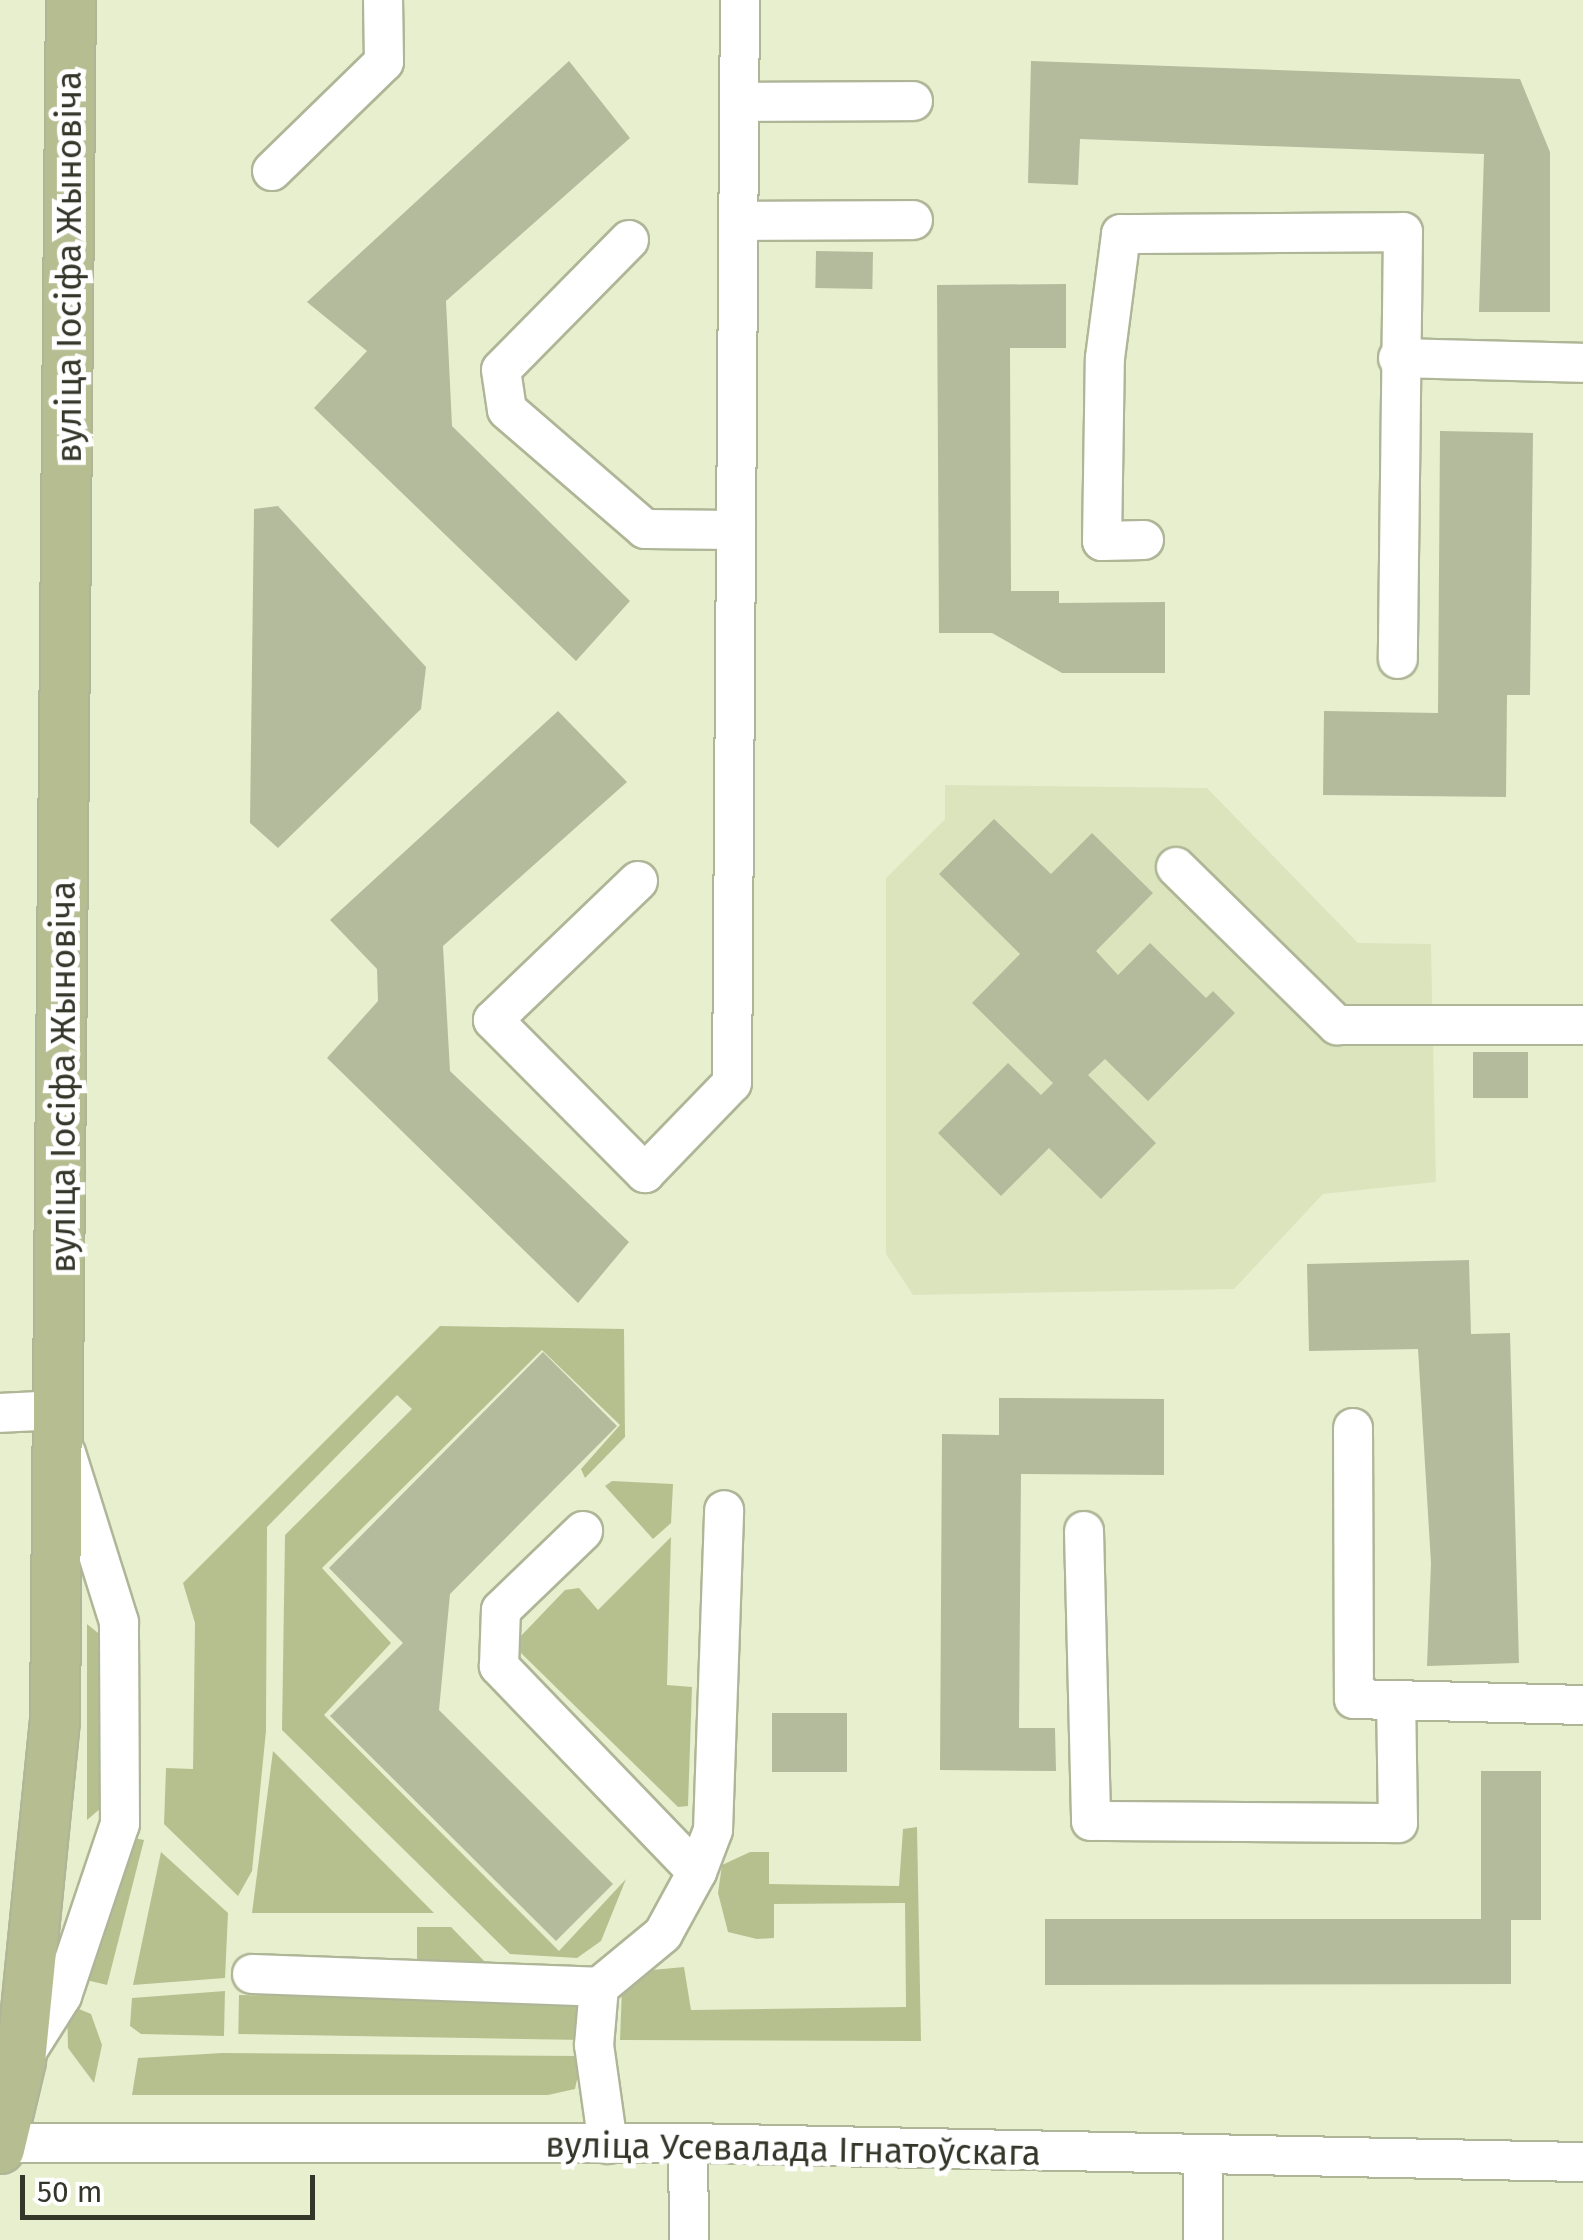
<!DOCTYPE html>
<html>
<head>
<meta charset="utf-8">
<style>
  body { margin:0 }
  #map { position:relative; width:1583px; height:2240px; overflow:hidden; background:#e8efcf; font-family:"Fira Sans",sans-serif }
  div>[style] { position:absolute }
  .built>* { inset:0; background:#dce4be }
  .green>* { inset:0; background:#b6c08f; transform-origin:0 0 }
  .building>* { inset:0; background:#b4ba9c; transform-origin:0 0 }
  .roads { filter:drop-shadow(2px 0 #afb697) drop-shadow(-2px 0 #afb697) drop-shadow(0 2px #afb697) drop-shadow(0 -2px #afb697) }
  .minor>* { height:38px; margin:-19px; padding:0 19px; transform-origin:19px; border-radius:19px; background:#fff }
  .major>* { height:48px; margin:-24px; padding:0 24px; transform-origin:24px; border-radius:24px; background:#b6be91 }
  span { translate:-50% -50%; white-space:nowrap; text-align:center; line-height:1.15; -webkit-text-stroke:10px #fff; paint-order:stroke }
  .street-label { font-size:35px; color:#333629 }
  .scale { position:absolute; left:20px; top:2175px; width:295px; height:45px; box-sizing:border-box; border:5px solid #333629; border-top:0; padding-left:12px; font-size:30px; line-height:35px; white-space:nowrap; color:#333629; -webkit-text-stroke:8px #fff; paint-order:stroke }
</style>
</head>
<body>
<div id="map">
  <div class="built">
    <div style="clip-path:polygon(945px 785px,1207px 788px,1358px 943px,1431px 944px,1436px 1182px,1323px 1194px,1234px 1289px,913px 1295px,886px 1254px,886px 878px,945px 819px)"></div>
  </div>
  <div class="green">
    <div style="clip-path:polygon(440px 1326px,624px 1329px,625px 1437px,585px 1478px,581px 1469px,620px 1425px,542px 1350px,322px 1568px,391px 1643px,324px 1715px,559px 1951px,626px 1879px,601px 1941px,577px 1958px,510px 1954px,282px 1730px,285px 1535px,412px 1409px,397px 1395px,267px 1527px,266px 1731px,252px 1871px,238px 1896px,164px 1824px,166px 1768px,193px 1769px,195px 1623px,183px 1583px)"></div>
    <div style="clip-path:polygon(612px 1481px,673px 1484px,671px 1523px,653px 1539px,605px 1486px)"></div>
    <div style="clip-path:polygon(671px 1537px,667px 1685px,692px 1687px,688px 1806px,678px 1807px,521px 1653px,518px 1639px,565px 1590px,579px 1588px,598px 1610px)"></div>
    <div style="clip-path:polygon(87px 1624px,103px 1637px,101px 1808px,87px 1820px)"></div>
    <div style="clip-path:polygon(273px 1751px,434px 1913px,252px 1913px)"></div>
    <div style="clip-path:polygon(917px 1827px,921px 2041px,620px 2040px,622px 1988px,641px 1971px,684px 1967px,691px 2010px,906px 2007px,905px 1903px,774px 1904px,774px 1938px,757px 1939px,728px 1932px,718px 1893px,722px 1865px,750px 1852px,769px 1852px,769px 1884px,899px 1886px,903px 1829px)"></div>
    <div style="clip-path:polygon(134px 1838px,144px 1840px,107px 1985px,78px 1978px)"></div>
    <div style="clip-path:polygon(161px 1852px,228px 1913px,225px 1978px,133px 1985px)"></div>
    <div style="clip-path:polygon(417px 1927px,451px 1927px,488px 1965px,417px 1960px)"></div>
    <div style="clip-path:polygon(225px 1991px,224px 2036px,141px 2034px,130px 2026px,132px 1998px)"></div>
    <div style="left:239px;top:1995px;width:344px;height:39px;rotate:1deg"></div>
    <div style="clip-path:polygon(67px 2004px,91px 2014px,102px 2045px,94px 2083px,68px 2048px)"></div>
    <div style="clip-path:polygon(222px 2053px,582px 2056px,575px 2089px,548px 2095px,132px 2095px,138px 2058px)"></div>
  </div>
  <div class="building">
    <div style="clip-path:polygon(569px 61px,630px 138px,446px 301px,452px 426px,630px 601px,576px 661px,314px 408px,367px 351px,307px 302px)"></div>
    <div style="clip-path:polygon(1031px 61px,1520px 79px,1550px 152px,1550px 312px,1479px 312px,1484px 154px,1080px 139px,1078px 185px,1028px 183px)"></div>
    <div style="left:816px;top:251px;width:57px;height:37px;rotate:1deg"></div>
    <div style="clip-path:polygon(1066px 284px,1066px 348px,1010px 348px,1011px 591px,1059px 591px,1059px 603px,1165px 602px,1165px 673px,1062px 673px,992px 633px,939px 633px,937px 285px)"></div>
    <div style="clip-path:polygon(1440px 431px,1533px 433px,1530px 695px,1507px 695px,1506px 797px,1323px 795px,1324px 711px,1438px 713px)"></div>
    <div style="clip-path:polygon(278px 506px,426px 667px,421px 709px,278px 848px,250px 823px,254px 509px)"></div>
    <div style="clip-path:polygon(558px 711px,627px 782px,443px 946px,450px 1071px,629px 1242px,578px 1303px,327px 1058px,378px 1001px,377px 969px,330px 920px)"></div>
    <div style="clip-path:polygon(994px 819px,1051px 874px,1092px 833px,1153px 893px,1096px 951px,1118px 975px,1150px 943px,1206px 998px,1213px 991px,1235px 1013px,1148px 1101px,1105px 1059px,1088px 1075px,1156px 1143px,1101px 1199px,1049px 1148px,1001px 1196px,938px 1133px,1008px 1063px,1041px 1095px,1053px 1083px,972px 1003px,1020px 954px,939px 874px)"></div>
    <div style="left:1473px;top:1052px;width:55px;height:46px"></div>
    <div style="clip-path:polygon(1469px 1260px,1471px 1334px,1510px 1333px,1519px 1663px,1427px 1666px,1431px 1563px,1418px 1349px,1309px 1351px,1307px 1264px)"></div>
    <div style="clip-path:polygon(543px 1352px,617px 1426px,450px 1594px,439px 1710px,613px 1884px,556px 1941px,330px 1716px,403px 1643px,329px 1568px)"></div>
    <div style="clip-path:polygon(999px 1398px,1164px 1399px,1164px 1475px,1021px 1474px,1019px 1728px,1055px 1728px,1056px 1771px,940px 1770px,942px 1434px,999px 1435px)"></div>
    <div style="left:847px;top:1713px;width:59px;height:75px;rotate:90deg"></div>
    <div style="clip-path:polygon(1481px 1771px,1541px 1771px,1541px 1920px,1511px 1920px,1511px 1984px,1045px 1985px,1045px 1919px,1481px 1919px)"></div>
  </div>
  <div class="roads">
    <div class="minor">
      <div style="left:740px;top:102px;width:173px;rotate:-0.3deg"></div>
      <div style="left:272px;top:171px;width:156px;rotate:-44.2deg"></div>
      <div style="left:384px;top:62px;width:62px;rotate:-90.9deg"></div>
      <div style="left:739px;top:221px;width:174px;rotate:-0.3deg"></div>
      <div style="left:629px;top:240px;width:182px;rotate:134.6deg"></div>
      <div style="left:501px;top:370px;width:40px;rotate:81.5deg"></div>
      <div style="left:507px;top:410px;width:182px;rotate:40.8deg"></div>
      <div style="left:645px;top:529px;width:91px;rotate:0.6deg"></div>
      <div style="left:1398px;top:358px;width:185px;rotate:1.5deg"></div>
      <div style="left:1144px;top:540px;width:42px;rotate:178.6deg"></div>
      <div style="left:1102px;top:541px;width:183px;rotate:-89.1deg"></div>
      <div style="left:1105px;top:358px;width:125px;rotate:-82.6deg"></div>
      <div style="left:1121px;top:234px;width:282px;rotate:-0.4deg"></div>
      <div style="left:1403px;top:232px;width:427px;rotate:90.7deg"></div>
      <div style="left:1176px;top:867px;width:226px;rotate:44.5deg"></div>
      <div style="left:1337px;top:1025px;width:246px"></div>
      <div style="left:638px;top:881px;width:201px;rotate:136.2deg"></div>
      <div style="left:493px;top:1020px;width:216px;rotate:45.2deg"></div>
      <div style="left:645px;top:1173px;width:125px;rotate:-46deg"></div>
      <div style="left:732px;top:1083px;width:1083px;rotate:-89.58deg"></div>
      <div style="left:0;top:1413px;width:61px;rotate:-2.8deg"></div>
      <div style="left:1353px;top:1428px;width:271px;rotate:89.8deg"></div>
      <div style="left:1354px;top:1699px;width:229px;rotate:1.5deg"></div>
      <div style="left:1084px;top:1531px;width:290px;rotate:88.6deg"></div>
      <div style="left:1091px;top:1821px;width:307px;rotate:0.4deg"></div>
      <div style="left:1398px;top:1823px;width:123px;rotate:-90.9deg"></div>
      <div style="left:697px;top:1872px;width:45px;rotate:-69.1deg"></div>
      <div style="left:713px;top:1830px;width:320px;rotate:-88deg"></div>
      <div style="left:252px;top:1974px;width:347px;rotate:2.1deg"></div>
      <div style="left:599px;top:1987px;width:83px;rotate:-39.6deg"></div>
      <div style="left:663px;top:1934px;width:71px;rotate:-61.3deg"></div>
      <div style="left:697px;top:1872px;width:286px;rotate:-133.9deg"></div>
      <div style="left:499px;top:1666px;width:56px;rotate:-88deg"></div>
      <div style="left:501px;top:1610px;width:114px;rotate:-43.9deg"></div>
      <div style="left:599px;top:1987px;width:58px;rotate:94.9deg"></div>
      <div style="left:594px;top:2045px;width:100px;rotate:82deg"></div>
      <div style="left:22px;top:2059px;width:75px;rotate:-57.6deg"></div>
      <div style="left:62px;top:1996px;width:182px;rotate:-71.4deg"></div>
      <div style="left:120px;top:1824px;width:202px;rotate:-90.3deg"></div>
      <div style="left:119px;top:1622px;width:177px;rotate:-107.4deg"></div>
      <div style="left:0;top:2143px;width:688px"></div>
      <div style="left:688px;top:2143px;width:895px;rotate:1.22deg"></div>
      <div style="left:688px;top:2143px;width:97px;rotate:89.4deg"></div>
      <div style="left:1203px;top:2159px;width:81px;rotate:90deg"></div>
    </div>
    <div class="major">
      <div style="left:0;top:2149px;width:90px;rotate:-76.6deg"></div>
      <div style="left:21px;top:2061px;width:343px;rotate:-84.3deg"></div>
      <div style="left:55px;top:1720px;width:1720px;rotate:-89.47deg"></div>
    </div>
  </div>
  <div class="street-label">
    <span style="left:69px;top:267px;rotate:-90deg">вуліца Іосіфа Жыновіча</span>
    <span style="left:63px;top:1077px;rotate:-90deg">вуліца Іосіфа Жыновіча</span>
    <span style="left:793px;top:2149px;rotate:1deg">вуліца Усевалада Ігнатоўскага</span>
  </div>
  <div class="scale">50 m</div>
</div>
</body>
</html>
